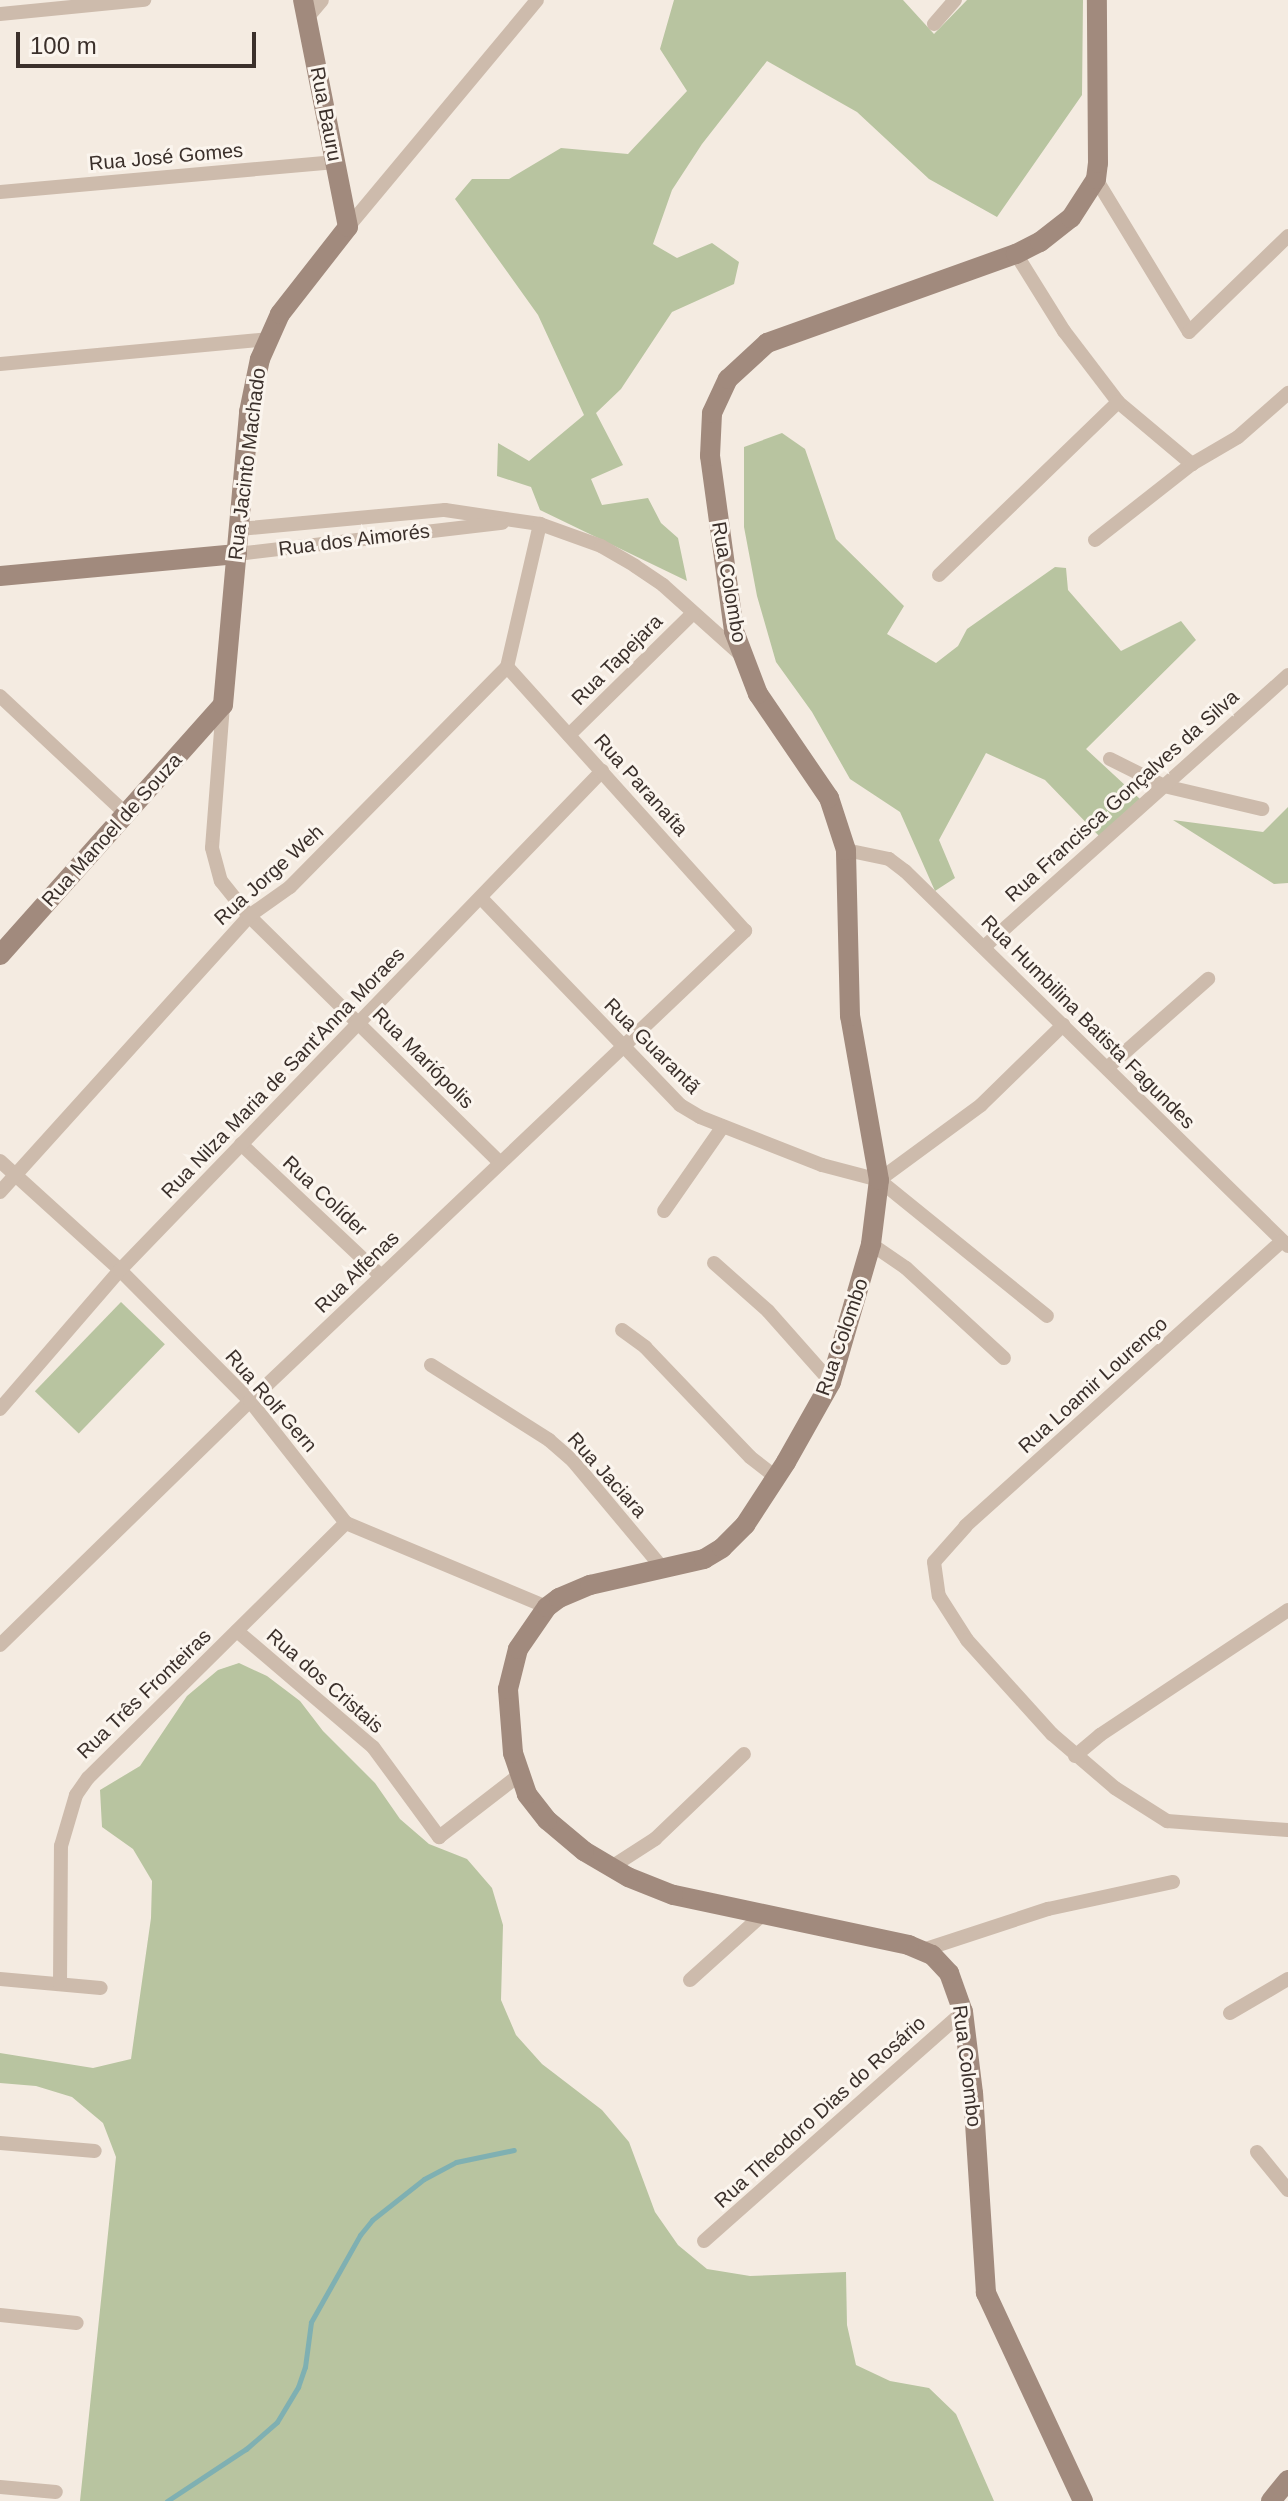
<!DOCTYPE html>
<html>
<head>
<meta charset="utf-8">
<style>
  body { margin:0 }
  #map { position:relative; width:1288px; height:2501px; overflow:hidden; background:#f4ebe1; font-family:Arial,sans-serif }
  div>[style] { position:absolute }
  .green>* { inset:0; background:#b8c4a0; transform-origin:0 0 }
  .stream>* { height:5px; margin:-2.5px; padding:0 2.5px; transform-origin:2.5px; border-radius:2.5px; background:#7fb0b2 }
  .street>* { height:14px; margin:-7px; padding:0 7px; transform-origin:7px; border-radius:7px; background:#cdbbac }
  .secondary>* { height:20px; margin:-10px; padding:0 10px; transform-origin:10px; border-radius:10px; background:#a18a7d }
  span { translate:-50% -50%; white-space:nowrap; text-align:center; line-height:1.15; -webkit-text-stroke:6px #fbf5ee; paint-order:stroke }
  .street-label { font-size:20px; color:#3b302b }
  .scale { position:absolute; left:16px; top:32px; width:240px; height:36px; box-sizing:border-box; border:4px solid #3b302b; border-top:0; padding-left:10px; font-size:24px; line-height:28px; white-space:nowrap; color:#3b302b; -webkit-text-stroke:6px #fbf5ee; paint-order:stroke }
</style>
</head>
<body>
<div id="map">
  <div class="green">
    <div style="clip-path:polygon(674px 0,903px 0,934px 34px,967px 0,1083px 0,1082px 95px,997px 217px,929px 179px,857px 112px,767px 61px,702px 144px,672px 190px,653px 244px,677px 258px,712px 243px,739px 262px,734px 284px,672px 312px,621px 389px,596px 413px,623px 465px,591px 479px,602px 505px,648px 498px,661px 523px,678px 538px,687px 581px,540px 510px,531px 487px,497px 476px,498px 443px,529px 461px,584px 415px,538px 315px,455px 199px,472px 179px,509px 179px,561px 148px,628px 154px,687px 91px,660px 49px)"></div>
    <div style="clip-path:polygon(782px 433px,805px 449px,836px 539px,904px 606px,887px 634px,936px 663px,958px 646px,967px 629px,1055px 567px,1066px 568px,1068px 590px,1121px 651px,1181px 621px,1196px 640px,1086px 749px,1140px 799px,1099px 836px,1045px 780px,986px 753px,939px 840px,955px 878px,935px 891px,900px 812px,850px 779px,812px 712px,776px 662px,757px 596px,744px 527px,744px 447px)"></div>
    <div style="clip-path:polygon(1288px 807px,1288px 883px,1274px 884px,1173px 820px,1263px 832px)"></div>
    <div style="left:121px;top:1302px;width:61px;height:124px;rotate:44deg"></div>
    <div style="clip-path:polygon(239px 1663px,267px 1676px,300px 1701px,323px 1731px,375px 1783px,400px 1819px,429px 1844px,467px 1859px,492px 1888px,503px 1925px,501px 2000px,516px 2035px,542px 2064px,602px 2110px,629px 2142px,655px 2212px,678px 2245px,707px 2269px,750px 2276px,846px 2272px,847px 2325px,856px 2365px,890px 2381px,929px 2388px,956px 2414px,994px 2501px,80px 2501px,116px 2157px,103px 2123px,72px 2097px,36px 2086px,0 2083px,0 2053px,93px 2068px,131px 2059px,151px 1918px,152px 1881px,133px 1849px,102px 1827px,100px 1790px,140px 1766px,187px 1696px,218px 1670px)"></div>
  </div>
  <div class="stream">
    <div style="left:167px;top:2501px;width:95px;rotate:-33.4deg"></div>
    <div style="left:246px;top:2449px;width:41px;rotate:-41.1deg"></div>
    <div style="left:277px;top:2422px;width:41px;rotate:-59deg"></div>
    <div style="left:298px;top:2387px;width:21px;rotate:-71deg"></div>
    <div style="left:305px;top:2367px;width:45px;rotate:-82.4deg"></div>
    <div style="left:311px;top:2322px;width:100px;rotate:-60.6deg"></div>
    <div style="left:360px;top:2235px;width:19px;rotate:-51deg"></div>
    <div style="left:372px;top:2220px;width:66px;rotate:-38.3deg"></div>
    <div style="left:424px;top:2179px;width:36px;rotate:-28deg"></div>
    <div style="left:456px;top:2162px;width:59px;rotate:-11.7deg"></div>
  </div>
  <div class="street">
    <div style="left:0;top:14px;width:145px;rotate:-5.6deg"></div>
    <div style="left:307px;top:18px;width:23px;rotate:-50deg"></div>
    <div style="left:934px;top:24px;width:32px;rotate:-49deg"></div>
    <div style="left:1096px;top:179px;width:179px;rotate:58.7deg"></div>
    <div style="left:1189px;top:332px;width:138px;rotate:-44.1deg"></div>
    <div style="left:0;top:192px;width:337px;rotate:-5.1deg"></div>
    <div style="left:348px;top:227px;width:295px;rotate:-50.2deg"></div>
    <div style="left:1016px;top:254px;width:91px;rotate:58.1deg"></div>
    <div style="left:1064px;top:331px;width:89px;rotate:52.7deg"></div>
    <div style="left:1118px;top:402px;width:97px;rotate:40deg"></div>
    <div style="left:0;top:364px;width:268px;rotate:-5.3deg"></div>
    <div style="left:239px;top:529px;width:207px;rotate:-5.3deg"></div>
    <div style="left:445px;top:510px;width:96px;rotate:8.4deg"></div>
    <div style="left:540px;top:524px;width:65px;rotate:19.8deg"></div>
    <div style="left:601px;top:546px;width:39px;rotate:30deg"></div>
    <div style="left:635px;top:566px;width:34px;rotate:34deg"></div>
    <div style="left:663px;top:585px;width:106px;rotate:41.9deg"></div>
    <div style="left:1095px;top:540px;width:123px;rotate:-38.1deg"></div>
    <div style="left:1192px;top:464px;width:53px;rotate:-30.4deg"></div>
    <div style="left:1238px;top:437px;width:67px;rotate:-41.3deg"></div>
    <div style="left:237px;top:554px;width:267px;rotate:-6.7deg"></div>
    <div style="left:939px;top:575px;width:249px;rotate:-44deg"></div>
    <div style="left:0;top:696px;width:173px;rotate:43.1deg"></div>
    <div style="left:223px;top:705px;width:143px;rotate:94.4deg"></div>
    <div style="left:212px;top:848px;width:34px;rotate:75deg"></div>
    <div style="left:221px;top:881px;width:45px;rotate:51.3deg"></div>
    <div style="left:249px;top:916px;width:352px;rotate:44.5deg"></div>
    <div style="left:569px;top:735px;width:173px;rotate:-44.5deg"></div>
    <div style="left:1110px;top:759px;width:60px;rotate:26.6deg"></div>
    <div style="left:1164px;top:786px;width:101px;rotate:13.2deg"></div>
    <div style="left:846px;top:850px;width:44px;rotate:11.8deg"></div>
    <div style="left:889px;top:859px;width:20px;rotate:37deg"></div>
    <div style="left:905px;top:871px;width:536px;rotate:44.4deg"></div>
    <div style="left:481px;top:898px;width:287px;rotate:46.1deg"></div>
    <div style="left:680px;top:1105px;width:23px;rotate:31deg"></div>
    <div style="left:700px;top:1117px;width:131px;rotate:21.5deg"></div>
    <div style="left:822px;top:1165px;width:59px;rotate:14.7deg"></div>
    <div style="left:879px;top:1180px;width:216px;rotate:39deg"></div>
    <div style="left:984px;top:947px;width:408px;rotate:-41.8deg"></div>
    <div style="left:1107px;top:1068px;width:135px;rotate:-41.4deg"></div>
    <div style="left:241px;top:1144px;width:192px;rotate:43.3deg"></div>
    <div style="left:0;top:1161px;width:162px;rotate:42.2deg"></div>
    <div style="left:120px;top:1270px;width:185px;rotate:45.2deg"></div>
    <div style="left:250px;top:1401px;width:155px;rotate:51.8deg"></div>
    <div style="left:346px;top:1523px;width:218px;rotate:22.7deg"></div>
    <div style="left:879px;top:1180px;width:127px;rotate:-36.3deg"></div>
    <div style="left:981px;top:1105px;width:115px;rotate:-44.3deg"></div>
    <div style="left:0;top:1192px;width:372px;rotate:-47.9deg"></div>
    <div style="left:249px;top:916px;width:50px;rotate:-35.3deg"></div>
    <div style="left:290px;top:887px;width:309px;rotate:-45.4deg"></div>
    <div style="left:507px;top:667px;width:147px;rotate:-77deg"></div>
    <div style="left:664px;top:1211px;width:103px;rotate:-55.2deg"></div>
    <div style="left:1282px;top:1241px;width:426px;rotate:138deg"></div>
    <div style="left:966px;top:1526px;width:48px;rotate:131.6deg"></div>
    <div style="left:934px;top:1562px;width:34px;rotate:82deg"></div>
    <div style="left:939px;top:1596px;width:52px;rotate:57.5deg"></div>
    <div style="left:967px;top:1640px;width:127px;rotate:47.9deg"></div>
    <div style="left:1052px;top:1734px;width:83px;rotate:40.6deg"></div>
    <div style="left:1115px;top:1788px;width:62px;rotate:32.4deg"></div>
    <div style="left:1167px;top:1821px;width:121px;rotate:4.3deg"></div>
    <div style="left:871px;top:1244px;width:42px;rotate:34.4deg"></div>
    <div style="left:906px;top:1268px;width:133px;rotate:42.6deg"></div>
    <div style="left:714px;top:1263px;width:72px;rotate:41.6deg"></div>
    <div style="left:768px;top:1311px;width:95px;rotate:48.4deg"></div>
    <div style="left:622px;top:1330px;width:29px;rotate:36deg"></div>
    <div style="left:645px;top:1347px;width:152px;rotate:46.3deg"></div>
    <div style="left:750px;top:1457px;width:33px;rotate:38deg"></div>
    <div style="left:431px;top:1365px;width:140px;rotate:32.4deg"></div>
    <div style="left:549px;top:1440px;width:32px;rotate:41deg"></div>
    <div style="left:573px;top:1461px;width:142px;rotate:50.1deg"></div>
    <div style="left:0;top:1409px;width:184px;rotate:-49.2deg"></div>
    <div style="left:120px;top:1270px;width:694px;rotate:-45.99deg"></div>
    <div style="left:237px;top:1631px;width:179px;rotate:40.5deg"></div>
    <div style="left:373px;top:1747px;width:112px;rotate:53.7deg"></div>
    <div style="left:439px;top:1837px;width:100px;rotate:-37.7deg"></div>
    <div style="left:0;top:1645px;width:349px;rotate:-44.3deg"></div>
    <div style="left:250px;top:1401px;width:683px;rotate:-43.52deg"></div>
    <div style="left:745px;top:931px;width:355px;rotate:-132deg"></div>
    <div style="left:1075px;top:1756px;width:33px;rotate:-40deg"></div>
    <div style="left:1100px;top:1735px;width:226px;rotate:-33.6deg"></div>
    <div style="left:610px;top:1868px;width:54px;rotate:-32.8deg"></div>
    <div style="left:655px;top:1839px;width:123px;rotate:-43.7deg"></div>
    <div style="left:923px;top:1950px;width:132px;rotate:-18.2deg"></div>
    <div style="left:1048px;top:1909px;width:128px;rotate:-12.2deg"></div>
    <div style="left:0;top:1979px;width:101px;rotate:5.1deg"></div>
    <div style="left:690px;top:1980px;width:96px;rotate:-42deg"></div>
    <div style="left:60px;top:1984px;width:138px;rotate:-89.6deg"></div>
    <div style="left:61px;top:1846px;width:53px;rotate:-73.6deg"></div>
    <div style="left:76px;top:1795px;width:21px;rotate:-55deg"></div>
    <div style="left:88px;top:1778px;width:363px;rotate:-44.7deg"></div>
    <div style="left:1230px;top:2013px;width:67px;rotate:-30.4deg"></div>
    <div style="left:0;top:2143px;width:95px;rotate:4.8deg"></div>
    <div style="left:1257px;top:2152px;width:49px;rotate:50.8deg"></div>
    <div style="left:704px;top:2241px;width:346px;rotate:-41.5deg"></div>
    <div style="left:0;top:2315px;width:77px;rotate:5.9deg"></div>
    <div style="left:0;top:2487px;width:56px;rotate:5.1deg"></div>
  </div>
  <div class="secondary">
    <div style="left:0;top:576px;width:238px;rotate:-5.3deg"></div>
    <div style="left:0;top:955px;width:335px;rotate:-48.3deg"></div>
    <div style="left:223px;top:705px;width:294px;rotate:-84.9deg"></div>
    <div style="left:249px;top:412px;width:54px;rotate:-78.3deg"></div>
    <div style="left:260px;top:359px;width:49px;rotate:-66deg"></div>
    <div style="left:280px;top:314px;width:110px;rotate:-52deg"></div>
    <div style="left:348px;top:227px;width:231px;rotate:-101.2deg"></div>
    <div style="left:1083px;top:2501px;width:230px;rotate:-115deg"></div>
    <div style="left:986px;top:2293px;width:200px;rotate:-93.7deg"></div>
    <div style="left:973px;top:2093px;width:82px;rotate:-97deg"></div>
    <div style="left:963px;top:2012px;width:41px;rotate:-109.7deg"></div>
    <div style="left:949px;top:1973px;width:25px;rotate:-133deg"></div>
    <div style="left:932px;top:1955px;width:25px;rotate:-157deg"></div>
    <div style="left:909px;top:1945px;width:241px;rotate:-168deg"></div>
    <div style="left:673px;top:1895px;width:48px;rotate:-158.2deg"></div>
    <div style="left:628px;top:1877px;width:51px;rotate:-149.4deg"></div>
    <div style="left:584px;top:1851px;width:48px;rotate:-140deg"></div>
    <div style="left:547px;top:1820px;width:33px;rotate:-128deg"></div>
    <div style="left:527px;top:1794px;width:43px;rotate:-108.9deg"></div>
    <div style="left:513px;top:1753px;width:64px;rotate:-94.5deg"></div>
    <div style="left:508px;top:1689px;width:41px;rotate:-76deg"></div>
    <div style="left:518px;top:1649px;width:51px;rotate:-55.4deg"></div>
    <div style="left:547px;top:1607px;width:15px;rotate:-37deg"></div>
    <div style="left:559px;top:1598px;width:34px;rotate:-23deg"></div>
    <div style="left:590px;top:1585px;width:117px;rotate:-12.8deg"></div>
    <div style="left:704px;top:1559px;width:21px;rotate:-31deg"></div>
    <div style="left:722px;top:1548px;width:33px;rotate:-45deg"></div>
    <div style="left:745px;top:1525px;width:75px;rotate:-56.9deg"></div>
    <div style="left:786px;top:1462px;width:92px;rotate:-60.6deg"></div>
    <div style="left:831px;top:1382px;width:144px;rotate:-73.8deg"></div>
    <div style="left:871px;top:1244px;width:64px;rotate:-82.9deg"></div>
    <div style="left:879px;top:1180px;width:167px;rotate:-100deg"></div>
    <div style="left:850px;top:1016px;width:166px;rotate:-91.4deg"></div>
    <div style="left:846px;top:850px;width:55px;rotate:-108.1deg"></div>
    <div style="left:829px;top:798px;width:126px;rotate:-124.3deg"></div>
    <div style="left:758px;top:694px;width:67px;rotate:-110.9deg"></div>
    <div style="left:734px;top:631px;width:177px;rotate:-97.8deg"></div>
    <div style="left:710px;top:456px;width:43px;rotate:-87.3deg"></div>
    <div style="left:712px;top:413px;width:38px;rotate:-65deg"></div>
    <div style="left:728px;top:379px;width:53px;rotate:-42.7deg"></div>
    <div style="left:767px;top:343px;width:264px;rotate:-19.7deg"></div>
    <div style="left:1016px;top:254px;width:27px;rotate:-27deg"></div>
    <div style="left:1040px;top:242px;width:39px;rotate:-38deg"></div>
    <div style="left:1071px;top:218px;width:46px;rotate:-57.3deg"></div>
    <div style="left:1096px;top:179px;width:16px;rotate:-83deg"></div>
    <div style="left:1098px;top:163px;width:163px;rotate:-90.4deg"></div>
    <div style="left:1271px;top:2501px;width:27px;rotate:-51deg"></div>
  </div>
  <div class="street-label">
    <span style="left:326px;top:114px;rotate:79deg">Rua Bauru</span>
    <span style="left:166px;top:157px;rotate:-5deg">Rua José Gomes</span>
    <span style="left:247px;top:464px;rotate:-83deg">Rua Jacinto Machado</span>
    <span style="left:354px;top:540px;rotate:-7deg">Rua dos Aimorés</span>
    <span style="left:729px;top:582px;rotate:80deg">Rua Colombo</span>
    <span style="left:617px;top:660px;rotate:-45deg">Rua Tapejara</span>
    <span style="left:641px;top:785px;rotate:48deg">Rua Paranaíta</span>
    <span style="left:1122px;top:796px;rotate:-42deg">Rua Francisca Gonçalves da Silva</span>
    <span style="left:112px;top:830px;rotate:-48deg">Rua Manoel de Souza</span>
    <span style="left:269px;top:875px;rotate:-42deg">Rua Jorge Weh</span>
    <span style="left:1088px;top:1022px;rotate:45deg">Rua Humbilina Batista Fagundes</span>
    <span style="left:652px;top:1046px;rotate:45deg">Rua Guarantã</span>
    <span style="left:423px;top:1058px;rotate:45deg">Rua Mariópolis</span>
    <span style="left:283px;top:1073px;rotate:-46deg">Rua Nilza Maria de Sant'Anna Moraes</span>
    <span style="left:325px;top:1196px;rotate:43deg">Rua Colíder</span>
    <span style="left:357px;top:1272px;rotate:-44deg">Rua Alfenas</span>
    <span style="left:842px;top:1337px;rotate:-71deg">Rua Colombo</span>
    <span style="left:1093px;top:1385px;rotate:-42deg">Rua Loamir Lourenço</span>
    <span style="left:271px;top:1401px;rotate:49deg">Rua Rolf Gern</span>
    <span style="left:607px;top:1475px;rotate:48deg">Rua Jaciara</span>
    <span style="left:325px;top:1681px;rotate:41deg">Rua dos Cristais</span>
    <span style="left:144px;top:1694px;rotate:-44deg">Rua Três Fronteiras</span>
    <span style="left:967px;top:2066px;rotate:83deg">Rua Colombo</span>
    <span style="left:820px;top:2112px;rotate:-42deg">Rua Theodoro Dias do Rosário</span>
  </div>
  <div class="scale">100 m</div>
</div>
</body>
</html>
